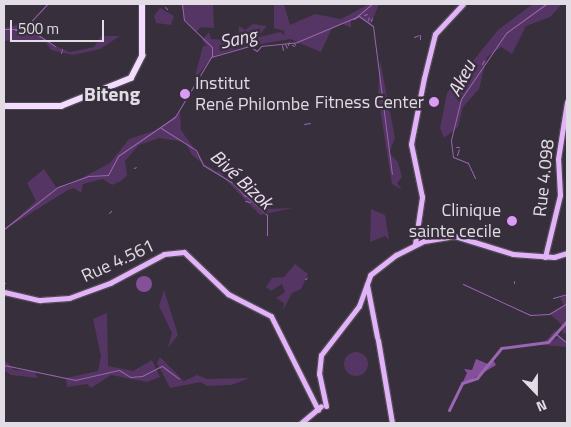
<!DOCTYPE html>
<html>
<head>
<meta charset="utf-8">
<style>
  body { margin:0 }
  #map { position:relative; width:571px; height:427px; overflow:hidden; background:#372f3b; font-family:"Titillium Web",sans-serif }
  div>[style] { position:absolute }
  .green>* { inset:0; background:#553563 }
  .round { border-radius:50% }
  .forest>* { inset:0; background:#84509a }
  .stream>* { height:1px; margin:-0.5px; padding:0 0.5px; transform-origin:0.5px; border-radius:0.5px; background:#9a65b1 }
  .river>* { height:3px; margin:-1.5px; padding:0 1.5px; transform-origin:1.5px; border-radius:1.5px; background:#9a65b1 }
  .roads { filter:drop-shadow(1px 0 #524b56) drop-shadow(-1px 0 #524b56) drop-shadow(0 1px #524b56) drop-shadow(0 -1px #524b56) }
  .major>* { height:5px; margin:-2.5px; padding:0 2.5px; transform-origin:2.5px; border-radius:2.5px; background:#e2b3f8 }
  .highway>* { height:5.5px; margin:-2.75px; padding:0 2.75px; transform-origin:2.75px; border-radius:2.75px; background:#f3dcfd }
  .dots>* { width:14px; height:14px; translate:-50% -50%; box-sizing:border-box; border:2px solid #372f3b; border-radius:50% }
  span { translate:-50% -50%; white-space:nowrap; text-align:center; line-height:1.15; -webkit-text-stroke:5px #372f3b; paint-order:stroke }
  .poi-label { font-size:18px; color:#e2dce4 }
  .left { translate:0 -50%; text-align:left }
  .right { translate:-100% -50%; text-align:right }
  .street-label { font-size:18px; color:#e2dce4 }
  .water-label { font-size:19px; color:#eddff3; font-style:italic }
  .quarter-label { font-size:20px; color:#e2dce4; font-weight:700 }
  .frame { position:absolute; inset:0; border:5px solid #e2dce4; pointer-events:none }
  .north { position:absolute; left:511px; top:367px; width:50px; height:50px; -webkit-text-stroke:4px #372f3b; paint-order:stroke; rotate:158deg; font-size:14px; font-weight:700; line-height:20px; text-align:center; color:#e2dce4 }
  .north::after { content:''; display:block; margin:auto; width:18px; height:22px; background:#e2dce4; clip-path:polygon(50% 0,100% 100%,50% 72%,0 100%) }
  .scale { position:absolute; left:10px; top:20px; width:94px; height:22px; box-sizing:border-box; border:2px solid #e2dce4; border-top:0; padding-left:6px; font-size:15px; line-height:18px; white-space:nowrap; color:#e2dce4; -webkit-text-stroke:4px #372f3b; paint-order:stroke }
</style>
</head>
<body>
<div id="map">
  <div class="green">
    <div style="clip-path:polygon(182px 4px,213px 4px,214px 28px,201px 27px,196px 32px,184px 20px)"></div>
    <div style="clip-path:polygon(274px 4px,284px 4px,290px 25px,315px 14px,341px 19px,369px 4px,379px 4px,371px 24px,359px 18px,351px 21px,351px 28px,343px 24px,332px 28px,321px 52px,290px 39px,239px 48px,212px 57px,194px 80px,203px 46px,207px 46px,202px 40px,209px 32px,211px 39px,228px 40px,227px 45px,232px 47px,238px 43px,239px 26px,245px 30px,253px 24px,267px 26px,256px 38px,280px 32px,285px 35px,284px 31px,274px 28px)"></div>
    <div style="clip-path:polygon(533px 4px,562px 4px,550px 17px,526px 26px,512px 54px,501px 47px,487px 57px,479px 89px,463px 107px,458px 127px,444px 138px,440px 128px,447px 93px,498px 30px)"></div>
    <div style="clip-path:polygon(160px 8px,174px 16px,171px 25px,156px 23px,154px 16px)"></div>
    <div style="clip-path:polygon(26px 23px,26px 30px,31px 27px,48px 43px,70px 52px,94px 47px,101px 36px,120px 36px,100px 49px,73px 55px,51px 50px,44px 40px,4px 41px,4px 28px)"></div>
    <div style="clip-path:polygon(380px 60px,395px 138px,389px 153px,398px 162px,402px 177px,397px 183px,402px 190px,392px 184px,378px 96px)"></div>
    <div style="clip-path:polygon(180px 112px,181px 130px,205px 164px,217px 172px,221px 169px,226px 173px,222px 175px,264px 209px,293px 208px,260px 215px,221px 175px,210px 169px,192px 155px,185px 142px,159px 138px,139px 145px,125px 161px,127px 175px,121px 181px,112px 185px,103px 179px,83px 184px,81px 193px,74px 188px,68px 190px,4px 230px,36px 201px,27px 183px,44px 169px,56px 187px,69px 185px,110px 163px,129px 139px,157px 130px)"></div>
    <div style="clip-path:polygon(371px 209px,385px 215px,389px 240px,385px 236px,370px 242px)"></div>
    <div style="clip-path:polygon(295px 264px,308px 274px,301px 289px,292px 293px,283px 310px,284px 303px,276px 298px,285px 292px,282px 284px,271px 291px,266px 287px,272px 278px,284px 277px)"></div>
    <div style="clip-path:polygon(164px 290px,178px 335px,168px 348px,172px 333px,159px 306px)"></div>
    <div style="clip-path:polygon(567px 294px,567px 333px,563px 334px,561px 324px,550px 314px,564px 305px,560px 298px)"></div>
    <div style="clip-path:polygon(107px 313px,108px 366px,133px 371px,152px 360px,160px 377px,147px 382px,111px 375px,91px 388px,87px 384px,67px 387px,66px 378px,98px 371px,101px 356px,93px 319px)"></div>
    <div style="clip-path:polygon(556px 329px,554px 340px,560px 336px,567px 342px,567px 355px,567px 347px,542px 345px)"></div>
    <div class="round" style="left:344px;top:352px;width:24px;height:24px"></div>
    <div style="clip-path:polygon(160px 357px,184px 381px,197px 375px,207px 379px,250px 378px,231px 385px,207px 386px,201px 382px,170px 388px,157px 363px)"></div>
    <div style="clip-path:polygon(4px 359px,14px 370px,34px 371px,38px 378px,11px 375px,4px 370px)"></div>
  </div>
  <div class="forest">
    <div class="round" style="left:136px;top:276px;width:16px;height:16px"></div>
    <div style="clip-path:polygon(476px 359px,488px 364px,493px 360px,496px 365px,461px 386px,467px 373px,464px 369px,472px 370px)"></div>
  </div>
  <div class="stream">
    <div style="left:182px;top:4px;width:16px;rotate:83deg"></div>
    <div style="left:184px;top:20px;width:39px;rotate:44deg"></div>
    <div style="left:212px;top:47px;width:9px;rotate:90deg"></div>
    <div style="left:165px;top:7px;width:3px;rotate:45deg"></div>
    <div style="left:364px;top:15px;width:3px;rotate:-18deg"></div>
    <div style="left:354px;top:19px;width:23px;rotate:-40deg"></div>
    <div style="left:368px;top:20px;width:3px;rotate:-72deg"></div>
    <div style="left:371px;top:21px;width:3px;rotate:-72deg"></div>
    <div style="left:4px;top:29px;width:20px"></div>
    <div style="left:24px;top:29px;width:34px;rotate:-47deg"></div>
    <div style="left:15px;top:30px;width:2px"></div>
    <div style="left:18px;top:32px;width:17px;rotate:3deg"></div>
    <div style="left:35px;top:33px;width:24px;rotate:33deg"></div>
    <div style="left:414px;top:37px;width:5px;rotate:-22deg"></div>
    <div style="left:420px;top:39px;width:4px;rotate:-90deg"></div>
    <div style="left:294px;top:43px;width:2px;rotate:63deg"></div>
    <div style="left:285px;top:44px;width:4px;rotate:63deg"></div>
    <div style="left:282px;top:45px;width:5px;rotate:79deg"></div>
    <div style="left:288px;top:45px;width:3px;rotate:-72deg"></div>
    <div style="left:292px;top:45px;width:2px;rotate:27deg"></div>
    <div style="left:61px;top:53px;width:4px;rotate:-76deg"></div>
    <div style="left:482px;top:64px;width:4px;rotate:-63deg"></div>
    <div style="left:304px;top:124px;width:6px;rotate:-9deg"></div>
    <div style="left:161px;top:128px;width:41px;rotate:32.2deg"></div>
    <div style="left:196px;top:150px;width:17px;rotate:65deg"></div>
    <div style="left:203px;top:165px;width:33px;rotate:31deg"></div>
    <div style="left:231px;top:182px;width:49px;rotate:42.5deg"></div>
    <div style="left:267px;top:215px;width:20px;rotate:90deg"></div>
    <div style="left:456px;top:147px;width:3px"></div>
    <div style="left:457px;top:155px;width:6px;rotate:-72deg"></div>
    <div style="left:134px;top:168px;width:2px;rotate:-27deg"></div>
    <div style="left:475px;top:178px;width:17px;rotate:-115deg"></div>
    <div style="left:468px;top:163px;width:16px;rotate:-158deg"></div>
    <div style="left:453px;top:157px;width:17px;rotate:-97deg"></div>
    <div style="left:451px;top:140px;width:42px;rotate:-76.3deg"></div>
    <div style="left:461px;top:99px;width:80px;rotate:-55.7deg"></div>
    <div style="left:506px;top:33px;width:49px;rotate:-35.9deg"></div>
    <div style="left:238px;top:188px;width:11px;rotate:49deg"></div>
    <div style="left:245px;top:201px;width:5px;rotate:11deg"></div>
    <div style="left:109px;top:213px;width:3px;rotate:-45deg"></div>
    <div style="left:4px;top:229px;width:68px;rotate:-37.9deg"></div>
    <div style="left:58px;top:187px;width:33px;rotate:-20deg"></div>
    <div style="left:89px;top:176px;width:19px;rotate:-3deg"></div>
    <div style="left:108px;top:175px;width:21px;rotate:-62deg"></div>
    <div style="left:118px;top:156px;width:69px;rotate:-34.4deg"></div>
    <div style="left:175px;top:117px;width:70px;rotate:-59deg"></div>
    <div style="left:211px;top:57px;width:40px;rotate:-16deg"></div>
    <div style="left:249px;top:46px;width:9px;rotate:32deg"></div>
    <div style="left:257px;top:51px;width:6px;rotate:-51deg"></div>
    <div style="left:261px;top:46px;width:36px;rotate:-6deg"></div>
    <div style="left:297px;top:42px;width:67px;rotate:-22.8deg"></div>
    <div style="left:359px;top:16px;width:17px;rotate:36deg"></div>
    <div style="left:373px;top:26px;width:149px;rotate:82.7deg"></div>
    <div style="left:305px;top:279px;width:2px;rotate:-27deg"></div>
    <div style="left:514px;top:281px;width:2px;rotate:90deg"></div>
    <div style="left:4px;top:283px;width:1px"></div>
    <div style="left:463px;top:284px;width:74px;rotate:24.8deg"></div>
    <div style="left:530px;top:315px;width:19px;rotate:-3deg"></div>
    <div style="left:549px;top:314px;width:21px;rotate:-31deg"></div>
    <div style="left:553px;top:298px;width:15px;rotate:-16deg"></div>
    <div style="left:556px;top:334px;width:14px;rotate:39deg"></div>
    <div style="left:4px;top:365px;width:73px;rotate:11.9deg"></div>
    <div style="left:75px;top:380px;width:45px;rotate:-12.8deg"></div>
    <div style="left:119px;top:370px;width:13px;rotate:32deg"></div>
    <div style="left:130px;top:377px;width:12px;rotate:-5deg"></div>
    <div style="left:142px;top:376px;width:22px;rotate:-27deg"></div>
    <div style="left:162px;top:366px;width:21px;rotate:37deg"></div>
  </div>
  <div class="river">
    <div style="left:449px;top:410px;width:30px;rotate:-64deg"></div>
    <div style="left:462px;top:383px;width:16px;rotate:-18deg"></div>
    <div style="left:477px;top:378px;width:38px;rotate:-51deg"></div>
    <div style="left:501px;top:348px;width:47px;rotate:-7.3deg"></div>
    <div style="left:548px;top:342px;width:28px;rotate:-48deg"></div>
  </div>
  <div class="roads">
    <div class="major">
      <div style="left:415px;top:244px;width:48px;rotate:-81.5deg"></div>
      <div style="left:422px;top:197px;width:54px;rotate:-101.7deg"></div>
      <div style="left:411px;top:144px;width:67px;rotate:-78.9deg"></div>
      <div style="left:424px;top:78px;width:45px;rotate:-76deg"></div>
      <div style="left:435px;top:34px;width:41px;rotate:-47deg"></div>
      <div style="left:545px;top:257px;width:64px;rotate:-76.4deg"></div>
      <div style="left:560px;top:195px;width:36px;rotate:-93deg"></div>
      <div style="left:558px;top:159px;width:58px;rotate:-81deg"></div>
      <div style="left:367px;top:285px;width:53px;rotate:79.1deg"></div>
      <div style="left:4px;top:292px;width:37px;rotate:13deg"></div>
      <div style="left:40px;top:300px;width:29px;rotate:-4deg"></div>
      <div style="left:69px;top:298px;width:44px;rotate:-20.1deg"></div>
      <div style="left:110px;top:283px;width:61px;rotate:-28.2deg"></div>
      <div style="left:164px;top:254px;width:20px;rotate:-6deg"></div>
      <div style="left:184px;top:252px;width:61px;rotate:43.7deg"></div>
      <div style="left:228px;top:294px;width:48px;rotate:27.1deg"></div>
      <div style="left:271px;top:316px;width:105px;rotate:63.4deg"></div>
      <div style="left:378px;top:340px;width:84px;rotate:80.4deg"></div>
      <div style="left:326px;top:406px;width:33px;rotate:-102deg"></div>
      <div style="left:319px;top:374px;width:19px;rotate:-84deg"></div>
      <div style="left:321px;top:355px;width:62px;rotate:-52.2deg"></div>
      <div style="left:359px;top:306px;width:33px;rotate:-70deg"></div>
      <div style="left:370px;top:275px;width:33px;rotate:-38deg"></div>
      <div style="left:396px;top:255px;width:31px;rotate:-27deg"></div>
      <div style="left:424px;top:241px;width:31px;rotate:-9deg"></div>
      <div style="left:455px;top:236px;width:61px;rotate:17.2deg"></div>
      <div style="left:513px;top:254px;width:41px;rotate:4.2deg"></div>
      <div style="left:554px;top:257px;width:14px;rotate:-17deg"></div>
      <div style="left:301px;top:423px;width:26px;rotate:-40deg"></div>
    </div>
    <div class="highway">
      <div style="left:4px;top:106px;width:57px"></div>
      <div style="left:61px;top:106px;width:75px;rotate:-21.8deg"></div>
      <div style="left:131px;top:78px;width:25px;rotate:-63deg"></div>
      <div style="left:142px;top:56px;width:52px;rotate:-90deg"></div>
    </div>
  </div>
  <div class="dots">
    <div style="left:185px;top:94px;background:#da9af6"></div>
    <div style="left:434px;top:102px;background:#da9af6"></div>
    <div style="left:512px;top:221px;background:#da9af6"></div>
  </div>
  <div class="poi-label">
    <span class="left" style="left:195px;top:94px">Institut<br>René Philombe</span>
    <span class="right" style="left:424px;top:102px">Fitness Center</span>
    <span class="right" style="left:501px;top:221px">Clinique<br>sainte cecile</span>
  </div>
  <div class="street-label">
    <span style="left:544px;top:178px;rotate:-84deg">Rue 4.098</span>
    <span style="left:118px;top:261px;rotate:-25deg">Rue 4.561</span>
  </div>
  <div class="water-label">
    <span style="left:238px;top:38px;rotate:-12deg">Sang</span>
    <span style="left:461px;top:78px;rotate:-62deg">Akeu</span>
    <span style="left:242px;top:179px;rotate:43deg">Bivé Bizok</span>
  </div>
  <div class="quarter-label">
    <span style="left:112px;top:93px">Biteng</span>
  </div>
  <div class="frame"></div>
  <div class="north">N</div>
  <div class="scale">500 m</div>
</div>
</body>
</html>
